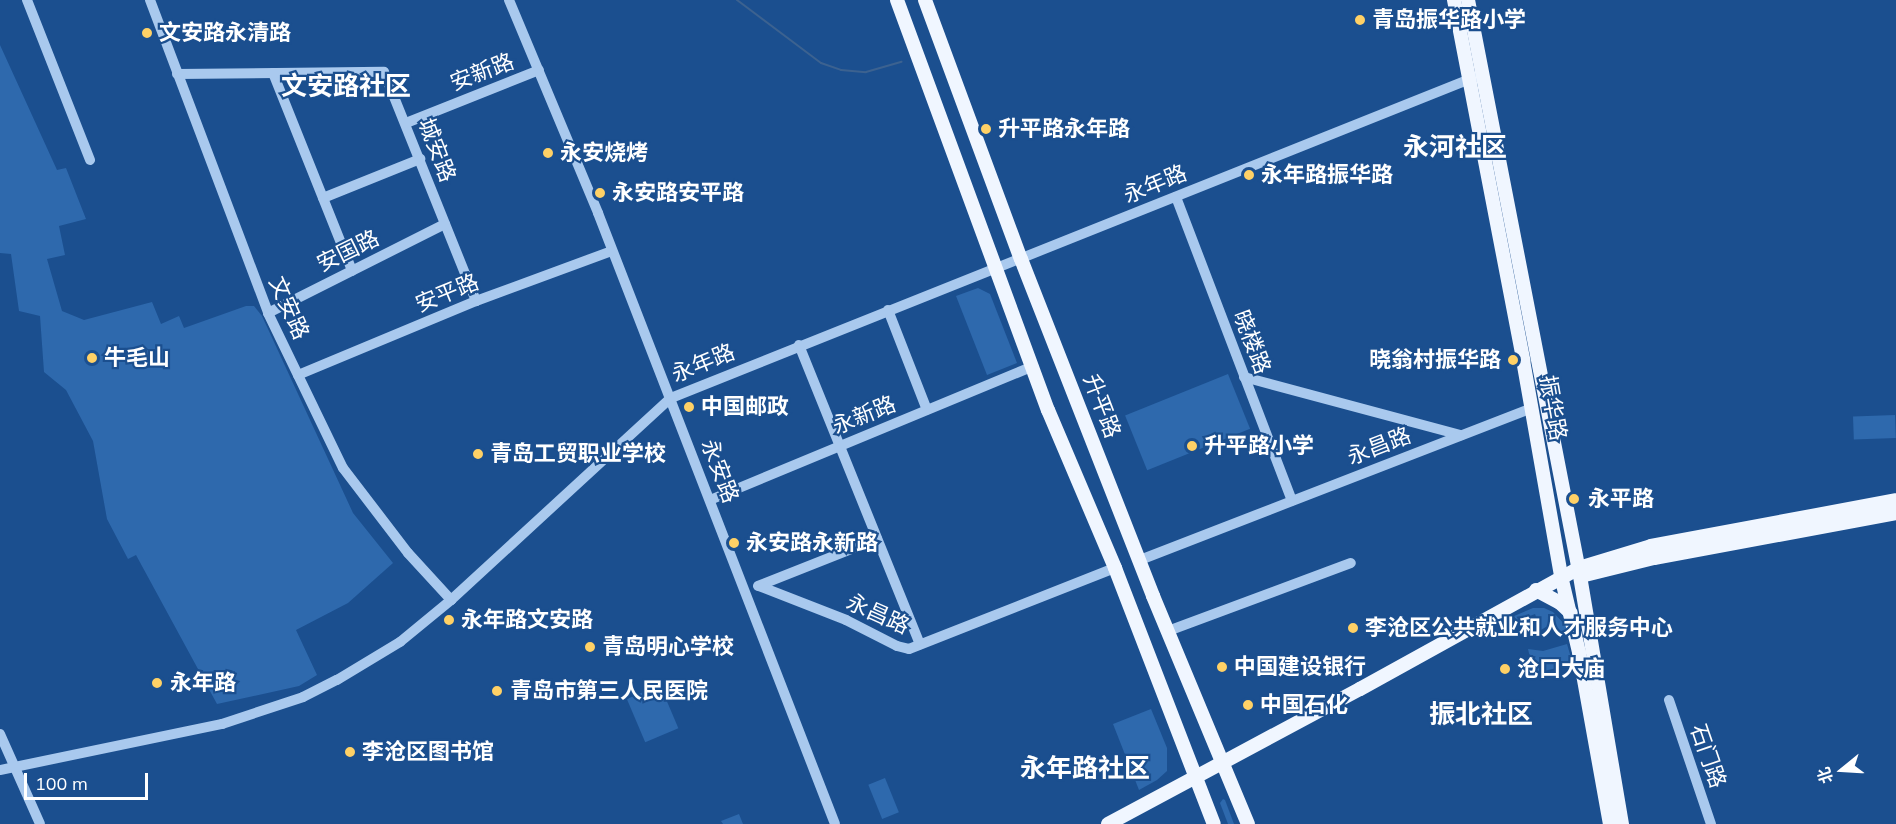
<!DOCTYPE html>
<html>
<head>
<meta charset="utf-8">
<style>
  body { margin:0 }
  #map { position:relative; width:1896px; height:824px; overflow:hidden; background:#1b4f8f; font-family:Mulish,"Noto Sans SC",sans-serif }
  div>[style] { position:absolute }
  .green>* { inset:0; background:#2e69ad; transform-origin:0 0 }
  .stream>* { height:2px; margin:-1px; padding:0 1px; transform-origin:1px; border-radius:1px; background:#3c6290 }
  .minor>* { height:10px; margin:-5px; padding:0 5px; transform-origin:5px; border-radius:5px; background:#a9c9ee }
  .major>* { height:14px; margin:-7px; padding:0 7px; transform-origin:7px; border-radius:7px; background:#f0f6ff }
  .dots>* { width:16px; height:16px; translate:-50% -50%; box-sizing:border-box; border:3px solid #1b4f8f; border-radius:50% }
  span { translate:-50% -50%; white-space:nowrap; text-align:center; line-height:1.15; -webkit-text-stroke:4.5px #1b4f8f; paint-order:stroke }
  .poi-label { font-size:22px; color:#fff; font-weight:700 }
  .left { translate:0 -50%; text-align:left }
  .right { translate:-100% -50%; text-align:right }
  .street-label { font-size:22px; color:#fff }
  .quarter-label { font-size:26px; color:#fff; font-weight:700 }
  .north { position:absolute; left:1812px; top:740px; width:60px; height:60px; -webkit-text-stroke:4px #1b4f8f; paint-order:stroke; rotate:252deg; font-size:16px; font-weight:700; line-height:24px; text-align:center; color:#fff }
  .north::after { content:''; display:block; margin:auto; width:21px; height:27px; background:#fff; clip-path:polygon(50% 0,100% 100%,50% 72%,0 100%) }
  .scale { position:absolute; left:24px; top:773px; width:124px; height:27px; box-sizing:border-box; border:3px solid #fff; border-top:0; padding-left:8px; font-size:18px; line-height:21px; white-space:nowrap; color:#fff; -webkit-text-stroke:4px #1b4f8f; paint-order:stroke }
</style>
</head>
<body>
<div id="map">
  <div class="green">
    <div style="clip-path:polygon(0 45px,57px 170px,66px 168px,86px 219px,59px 226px,65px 255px,47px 259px,62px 311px,84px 320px,152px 302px,161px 324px,179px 316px,184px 328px,246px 306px,254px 306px,262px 316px,353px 513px,393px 563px,348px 603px,296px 630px,317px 675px,299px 686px,217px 704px,136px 555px,128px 559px,107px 519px,93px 441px,66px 390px,44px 372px,40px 316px,19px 311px,11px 254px,0 253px)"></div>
    <div style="clip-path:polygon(978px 288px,990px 294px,1017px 363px,987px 375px,956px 296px)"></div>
    <div style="left:1228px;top:374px;width:59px;height:111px;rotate:68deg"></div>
    <div style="left:1895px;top:415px;width:23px;height:42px;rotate:88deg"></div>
    <div style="clip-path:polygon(1533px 608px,1544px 608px,1553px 612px,1567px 627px,1566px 630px,1561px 633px,1556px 627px,1546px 627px,1532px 635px,1531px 631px,1540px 627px,1535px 614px,1517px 621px,1514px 616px)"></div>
    <div style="clip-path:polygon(1567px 644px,1572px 661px,1569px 665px,1540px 672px,1532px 666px,1528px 649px,1543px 651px)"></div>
    <div style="left:660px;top:685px;width:47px;height:36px;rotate:67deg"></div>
    <div style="clip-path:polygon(1151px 709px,1167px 748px,1167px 771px,1157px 780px,1139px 790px,1113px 724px)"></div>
    <div style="left:885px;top:778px;width:37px;height:18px;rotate:68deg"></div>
    <div style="clip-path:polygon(1223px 799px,1225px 800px,1234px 824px,1228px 824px,1220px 803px)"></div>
    <div style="clip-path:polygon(739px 814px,743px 824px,723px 824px,721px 821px)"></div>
  </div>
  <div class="stream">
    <div style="left:737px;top:0;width:105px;rotate:36.9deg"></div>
    <div style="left:821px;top:63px;width:21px;rotate:19deg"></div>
    <div style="left:841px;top:70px;width:25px;rotate:5deg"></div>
    <div style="left:866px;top:72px;width:37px;rotate:-16deg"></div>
  </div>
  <div class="minor">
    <div style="left:27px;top:0;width:172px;rotate:68.5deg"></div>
    <div style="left:150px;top:0;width:335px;rotate:69.3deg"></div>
    <div style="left:268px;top:313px;width:172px;rotate:64.2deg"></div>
    <div style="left:343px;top:468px;width:107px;rotate:52.6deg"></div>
    <div style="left:408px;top:553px;width:64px;rotate:47.5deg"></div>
    <div style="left:509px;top:0;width:231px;rotate:67.3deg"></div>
    <div style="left:598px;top:213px;width:655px;rotate:68.8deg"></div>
    <div style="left:273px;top:73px;width:213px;rotate:68.2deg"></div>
    <div style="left:177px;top:74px;width:207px;rotate:-0.6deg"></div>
    <div style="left:384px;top:72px;width:247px;rotate:68.1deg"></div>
    <div style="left:406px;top:123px;width:143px;rotate:-21.7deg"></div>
    <div style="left:1176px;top:197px;width:325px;rotate:69.1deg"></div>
    <div style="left:323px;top:198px;width:105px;rotate:-21.9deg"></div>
    <div style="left:888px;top:310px;width:107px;rotate:68.7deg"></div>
    <div style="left:268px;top:313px;width:198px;rotate:-26.7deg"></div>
    <div style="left:799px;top:345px;width:323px;rotate:68deg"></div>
    <div style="left:298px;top:375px;width:193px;rotate:-22.6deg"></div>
    <div style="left:476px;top:301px;width:145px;rotate:-20.2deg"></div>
    <div style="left:1244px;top:377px;width:225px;rotate:15deg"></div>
    <div style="left:710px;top:500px;width:350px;rotate:-22.5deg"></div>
    <div style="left:1140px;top:560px;width:420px;rotate:-21.2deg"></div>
    <div style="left:758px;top:586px;width:128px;rotate:-21.6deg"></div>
    <div style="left:759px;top:586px;width:93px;rotate:21.3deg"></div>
    <div style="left:846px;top:620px;width:57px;rotate:27deg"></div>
    <div style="left:897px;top:646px;width:12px;rotate:14deg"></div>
    <div style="left:909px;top:649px;width:221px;rotate:-21.5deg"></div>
    <div style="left:1168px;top:631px;width:195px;rotate:-20.4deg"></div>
    <div style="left:1669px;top:700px;width:131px;rotate:71.3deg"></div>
    <div style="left:0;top:734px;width:98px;rotate:66deg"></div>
    <div style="left:0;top:770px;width:227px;rotate:-11.7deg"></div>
    <div style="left:222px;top:724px;width:85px;rotate:-18.4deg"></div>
    <div style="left:303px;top:697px;width:38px;rotate:-27deg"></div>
    <div style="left:337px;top:680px;width:74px;rotate:-31.1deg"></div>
    <div style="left:400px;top:642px;width:66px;rotate:-39.5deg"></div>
    <div style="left:451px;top:600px;width:299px;rotate:-42.6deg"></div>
    <div style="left:671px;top:398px;width:866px;rotate:-21.76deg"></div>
  </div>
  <div class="major">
    <div style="left:897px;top:0;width:437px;rotate:69.8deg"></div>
    <div style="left:1048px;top:410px;width:172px;rotate:67deg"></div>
    <div style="left:1115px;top:568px;width:274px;rotate:68.9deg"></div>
    <div style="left:925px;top:0;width:276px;rotate:69.7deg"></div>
    <div style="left:1021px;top:259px;width:362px;rotate:68.6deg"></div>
    <div style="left:1153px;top:596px;width:247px;rotate:67.4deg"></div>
    <div style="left:1454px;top:0;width:367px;rotate:79.1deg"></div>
    <div style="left:1523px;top:360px;width:219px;rotate:80deg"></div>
    <div style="left:1561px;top:576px;width:78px;rotate:76.7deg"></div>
    <div style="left:1579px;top:652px;width:175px;rotate:79.8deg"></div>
    <div style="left:1468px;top:0;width:587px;rotate:79deg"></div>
    <div style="left:1580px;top:576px;width:252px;rotate:80.4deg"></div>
    <div style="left:1581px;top:576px;width:75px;rotate:-13.9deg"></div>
    <div style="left:1654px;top:558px;width:246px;rotate:-10.5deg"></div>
    <div style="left:1536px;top:590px;width:26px;rotate:28deg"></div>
    <div style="left:1559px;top:602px;width:16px;rotate:43deg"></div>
    <div style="left:1108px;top:824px;width:286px;rotate:-28.2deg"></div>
    <div style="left:1360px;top:689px;width:250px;rotate:-28.9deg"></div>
    <div style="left:1579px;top:568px;width:75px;rotate:-17deg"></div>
    <div style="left:1651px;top:546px;width:249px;rotate:-10.6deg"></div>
  </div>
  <div class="dots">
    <div style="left:1360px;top:20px;background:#ffd166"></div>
    <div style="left:147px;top:33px;background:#ffd166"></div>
    <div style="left:986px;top:129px;background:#ffd166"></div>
    <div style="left:548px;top:153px;background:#ffd166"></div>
    <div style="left:1249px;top:175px;background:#ffd166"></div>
    <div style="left:600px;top:193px;background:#ffd166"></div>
    <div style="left:92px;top:358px;background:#ffd166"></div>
    <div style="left:1513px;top:360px;background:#ffd166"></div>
    <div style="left:689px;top:407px;background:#ffd166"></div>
    <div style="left:1192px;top:446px;background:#ffd166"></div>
    <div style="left:478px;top:454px;background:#ffd166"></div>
    <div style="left:1574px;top:499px;background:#ffd166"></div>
    <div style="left:734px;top:543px;background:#ffd166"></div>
    <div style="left:449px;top:620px;background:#ffd166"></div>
    <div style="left:1353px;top:628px;background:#ffd166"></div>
    <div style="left:590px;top:647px;background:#ffd166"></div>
    <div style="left:1222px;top:667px;background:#ffd166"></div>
    <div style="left:1505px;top:669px;background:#ffd166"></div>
    <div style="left:157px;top:683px;background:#ffd166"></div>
    <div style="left:497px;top:691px;background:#ffd166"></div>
    <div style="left:1248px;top:705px;background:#ffd166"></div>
    <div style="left:350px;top:752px;background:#ffd166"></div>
  </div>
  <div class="poi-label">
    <span class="left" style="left:1372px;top:20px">青岛振华路小学</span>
    <span class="left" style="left:159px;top:33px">文安路永清路</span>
    <span class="left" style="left:998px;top:129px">升平路永年路</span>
    <span class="left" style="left:560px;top:153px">永安烧烤</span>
    <span class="left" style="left:1261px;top:175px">永年路振华路</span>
    <span class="left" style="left:612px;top:193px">永安路安平路</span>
    <span class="left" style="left:104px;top:358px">牛毛山</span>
    <span class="right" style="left:1501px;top:360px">晓翁村振华路</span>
    <span class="left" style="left:701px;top:407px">中国邮政</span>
    <span class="left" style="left:1204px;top:446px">升平路小学</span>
    <span class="left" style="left:490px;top:454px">青岛工贸职业学校</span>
    <span class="left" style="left:1588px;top:499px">永平路</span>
    <span class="left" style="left:746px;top:543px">永安路永新路</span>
    <span class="left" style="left:461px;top:620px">永年路文安路</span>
    <span class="left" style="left:1365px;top:628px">李沧区公共就业和人才服务中心</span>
    <span class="left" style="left:602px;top:647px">青岛明心学校</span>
    <span class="left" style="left:1234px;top:667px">中国建设银行</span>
    <span class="left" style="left:1517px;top:669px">沧口大庙</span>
    <span class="left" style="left:170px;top:683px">永年路</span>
    <span class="left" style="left:510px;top:691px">青岛市第三人民医院</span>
    <span class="left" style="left:1260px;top:705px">中国石化</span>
    <span class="left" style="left:362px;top:752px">李沧区图书馆</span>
  </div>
  <div class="street-label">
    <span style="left:482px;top:72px;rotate:-21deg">安新路</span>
    <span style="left:437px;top:150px;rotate:69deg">城安路</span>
    <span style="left:1155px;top:184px;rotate:-22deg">永年路</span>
    <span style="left:348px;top:251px;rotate:-26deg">安国路</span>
    <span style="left:447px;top:293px;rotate:-22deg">安平路</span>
    <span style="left:289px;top:308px;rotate:66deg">文安路</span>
    <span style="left:1252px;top:342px;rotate:69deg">晓楼路</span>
    <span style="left:703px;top:363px;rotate:-22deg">永年路</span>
    <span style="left:1102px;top:406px;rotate:69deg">升平路</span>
    <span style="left:1553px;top:408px;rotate:80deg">振华路</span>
    <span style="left:864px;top:415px;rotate:-22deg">永新路</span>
    <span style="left:1379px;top:446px;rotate:-21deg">永昌路</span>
    <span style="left:720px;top:471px;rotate:69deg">永安路</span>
    <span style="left:878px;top:614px;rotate:24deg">永昌路</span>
    <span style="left:1708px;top:756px;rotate:71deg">石门路</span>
  </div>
  <div class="quarter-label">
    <span style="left:346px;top:86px">文安路社区</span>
    <span style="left:1455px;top:147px">永河社区</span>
    <span style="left:1481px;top:714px">振北社区</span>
    <span style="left:1085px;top:768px">永年路社区</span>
  </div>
  <div class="north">北</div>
  <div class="scale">100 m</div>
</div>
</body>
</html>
